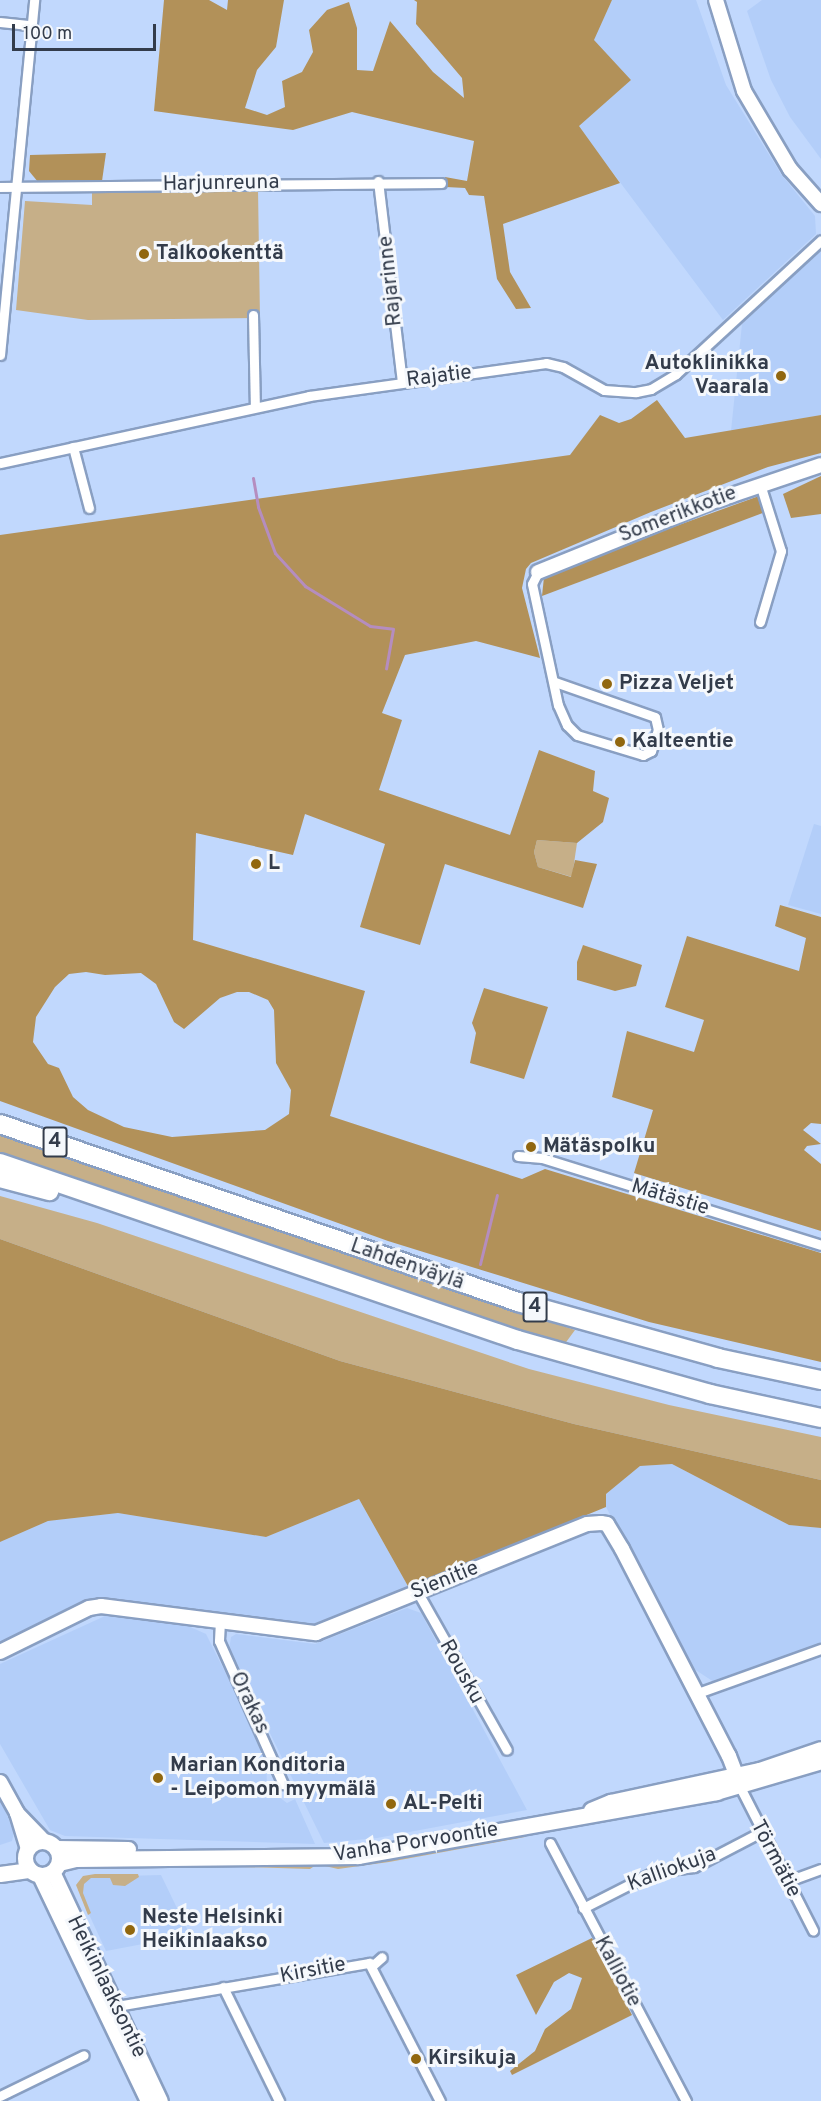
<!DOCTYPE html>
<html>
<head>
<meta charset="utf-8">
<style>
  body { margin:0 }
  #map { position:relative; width:821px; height:2101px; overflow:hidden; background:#c1d8fd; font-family:Overpass,sans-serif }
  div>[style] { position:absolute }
  .built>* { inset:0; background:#b3cef9 }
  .green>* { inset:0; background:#c6af88 }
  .forest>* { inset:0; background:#b29159 }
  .stream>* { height:3px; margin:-1.5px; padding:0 1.5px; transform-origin:1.5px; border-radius:1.5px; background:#b58dbf }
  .roads { filter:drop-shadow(2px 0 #899fc2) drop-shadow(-2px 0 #899fc2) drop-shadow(0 2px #899fc2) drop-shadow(0 -2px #899fc2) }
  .street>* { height:9px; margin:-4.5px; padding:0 4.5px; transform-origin:4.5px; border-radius:4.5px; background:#fff }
  .secondary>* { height:14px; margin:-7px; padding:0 7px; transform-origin:7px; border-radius:7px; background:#fff }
  .primary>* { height:15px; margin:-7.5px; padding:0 7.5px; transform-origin:7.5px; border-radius:7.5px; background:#fff }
  .primary>.ring { margin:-7.5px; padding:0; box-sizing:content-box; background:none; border:15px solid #fff; border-radius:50% }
  .highway>* { height:18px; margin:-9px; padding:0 9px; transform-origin:9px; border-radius:9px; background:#fff }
  .dots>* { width:16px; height:16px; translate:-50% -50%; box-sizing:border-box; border:3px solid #f5f8fc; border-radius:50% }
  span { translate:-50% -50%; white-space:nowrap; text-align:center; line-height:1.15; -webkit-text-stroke:6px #f5f8fc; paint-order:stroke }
  .shield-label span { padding:2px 4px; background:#f5f8fc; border:2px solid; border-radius:4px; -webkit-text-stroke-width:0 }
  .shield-label { font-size:20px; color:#333c4b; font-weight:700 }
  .street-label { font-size:21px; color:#333c4b }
  .poi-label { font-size:21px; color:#333c4b; font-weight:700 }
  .left { translate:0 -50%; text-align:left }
  .right { translate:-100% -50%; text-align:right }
  .scale { position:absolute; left:12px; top:24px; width:144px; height:27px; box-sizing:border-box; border:3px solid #333c4b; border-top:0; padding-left:8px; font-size:18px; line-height:21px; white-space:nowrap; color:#333c4b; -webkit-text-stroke:4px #f5f8fc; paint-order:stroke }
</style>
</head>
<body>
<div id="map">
  <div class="built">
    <div style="clip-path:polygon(612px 0,696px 0,726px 85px,781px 174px,815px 216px,816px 234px,723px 320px,578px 126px,631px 80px,593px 40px)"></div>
    <div style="clip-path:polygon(762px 0,821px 0,821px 159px,790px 117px,771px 80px,747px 11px)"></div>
    <div style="clip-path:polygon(821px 248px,821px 415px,731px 431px,742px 324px)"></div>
    <div style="clip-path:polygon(814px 824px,821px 826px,821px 914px,788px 905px)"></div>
    <div style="clip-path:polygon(672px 1464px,789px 1525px,821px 1528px,821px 1643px,714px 1682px,691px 1667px,606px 1507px,606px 1494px,640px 1466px)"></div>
    <div style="clip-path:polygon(359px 1499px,409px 1588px,313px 1624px,95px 1598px,0 1643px,0 1542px,48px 1521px,118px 1513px,266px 1537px)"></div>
    <div style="clip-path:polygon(407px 1608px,421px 1613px,527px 1810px,377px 1838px,324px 1843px,229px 1650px,231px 1637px,236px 1634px,315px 1644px)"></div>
    <div style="clip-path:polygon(105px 1616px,188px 1626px,206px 1634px,266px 1754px,267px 1788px,287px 1803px,295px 1799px,315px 1844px,65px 1836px,50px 1830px,0 1744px,0 1664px)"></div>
    <div style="clip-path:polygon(0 1796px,14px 1833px,12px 1841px,0 1845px)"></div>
    <div style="clip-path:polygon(161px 1875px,190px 1935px,106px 1951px,80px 1895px,81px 1881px,87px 1877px)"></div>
  </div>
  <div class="green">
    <div style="clip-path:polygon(258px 189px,260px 318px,88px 320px,16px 310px,25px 201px,92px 205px,92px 192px)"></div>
    <div style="clip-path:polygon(537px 840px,577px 843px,572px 877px,538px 867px,534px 852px)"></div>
    <div style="clip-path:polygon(0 1134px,127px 1175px,362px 1260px,575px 1330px,564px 1345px,351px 1277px,0 1152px)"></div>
    <div style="clip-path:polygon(0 1196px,97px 1223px,529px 1369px,669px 1405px,821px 1437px,821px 1480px,574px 1424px,340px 1361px,0 1239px)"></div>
    <div style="clip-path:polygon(530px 1833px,525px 1837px,389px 1862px,338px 1869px,325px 1866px)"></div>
    <div style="clip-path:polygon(176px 1862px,316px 1865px,310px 1869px,173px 1865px)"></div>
    <div style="clip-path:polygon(95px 1874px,138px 1874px,139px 1877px,125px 1886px,113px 1885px,110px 1878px,91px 1878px,84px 1884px,83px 1893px,91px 1913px,88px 1915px,76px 1885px,83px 1876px)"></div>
  </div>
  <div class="forest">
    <div style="clip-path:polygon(164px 0,209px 0,227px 10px,228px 0,284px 0,276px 47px,257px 70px,245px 108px,267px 115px,285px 107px,282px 81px,302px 72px,313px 52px,309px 30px,327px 10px,349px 2px,357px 28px,357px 70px,373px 71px,390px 21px,433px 72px,464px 98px,462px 78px,416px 24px,417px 2px,414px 0,612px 0,594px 40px,631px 80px,579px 126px,620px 183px,503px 224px,510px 272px,531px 308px,516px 309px,497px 279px,484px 196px,469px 195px,465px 188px,446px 187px,445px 177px,467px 181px,474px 141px,352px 112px,293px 130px,154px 111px)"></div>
    <div style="clip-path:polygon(106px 153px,102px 181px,38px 182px,29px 171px,30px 155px)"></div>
    <div style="clip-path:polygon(evenodd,657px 400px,685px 438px,821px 415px,821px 453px,768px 467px,651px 512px,531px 563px,526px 569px,522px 588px,540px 658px,476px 641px,405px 655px,382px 713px,402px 720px,379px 790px,510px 835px,539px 750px,595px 771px,593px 791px,609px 798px,603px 822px,577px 843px,537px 840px,534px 852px,538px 867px,571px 877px,575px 860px,597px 864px,583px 908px,445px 864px,420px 945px,360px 927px,385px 844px,305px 814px,293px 855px,196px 833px,193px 940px,365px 991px,330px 1116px,522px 1179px,545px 1169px,821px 1253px,821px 1362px,649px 1322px,388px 1241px,0 1101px,0 535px,570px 455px,600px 415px,619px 423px,631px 419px,657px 400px,86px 972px,105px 975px,141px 973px,156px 984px,174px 1022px,184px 1029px,220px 998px,237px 992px,249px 992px,268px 1000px,274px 1010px,276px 1063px,291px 1090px,289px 1114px,265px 1130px,172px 1137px,124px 1127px,88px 1110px,73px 1097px,59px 1068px,48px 1064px,33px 1042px,36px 1017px,55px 987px,69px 974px,86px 972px)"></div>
    <div style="clip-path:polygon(821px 476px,821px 514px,791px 518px,783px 494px)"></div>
    <div style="clip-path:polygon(759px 496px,765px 512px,542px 596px,544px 577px,557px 569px)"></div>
    <div style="clip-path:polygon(780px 905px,821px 917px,821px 1124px,811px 1123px,803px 1130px,821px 1144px,807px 1146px,804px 1150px,821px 1164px,821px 1231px,634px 1173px,653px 1110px,612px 1097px,627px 1031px,694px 1052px,704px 1020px,665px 1007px,687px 936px,799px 971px,806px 938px,775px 926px)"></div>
    <div style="clip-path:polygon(583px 945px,642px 965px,636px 986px,615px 991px,577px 980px,577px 962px)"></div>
    <div style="clip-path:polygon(484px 988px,548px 1007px,524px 1079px,470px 1063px,476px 1033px,472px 1023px)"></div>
    <div style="clip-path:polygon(0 1239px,340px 1361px,574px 1424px,821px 1480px,821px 1528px,789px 1525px,672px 1464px,640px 1466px,606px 1494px,606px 1507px,409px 1588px,359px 1499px,266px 1537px,118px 1513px,48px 1521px,0 1542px)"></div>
    <div style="clip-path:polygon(592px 1938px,632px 2015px,512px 2075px,510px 2071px,535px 2051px,545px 2029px,571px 2009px,582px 1978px,569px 1973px,554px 1982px,536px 2015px,516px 1975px)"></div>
  </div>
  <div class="stream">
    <div style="left:253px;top:478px;width:29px;rotate:80deg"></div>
    <div style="left:258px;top:507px;width:49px;rotate:69.7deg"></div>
    <div style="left:275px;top:553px;width:45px;rotate:47.7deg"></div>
    <div style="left:305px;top:586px;width:76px;rotate:31.6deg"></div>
    <div style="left:370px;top:626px;width:23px;rotate:7deg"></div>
    <div style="left:393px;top:629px;width:40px;rotate:100deg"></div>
    <div style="left:480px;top:1264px;width:71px;rotate:-76.2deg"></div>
  </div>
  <div class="roads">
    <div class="street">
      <div style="left:0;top:22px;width:31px;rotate:6deg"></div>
      <div style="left:378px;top:181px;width:202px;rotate:83.2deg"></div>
      <div style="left:0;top:187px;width:441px;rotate:-0.5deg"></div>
      <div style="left:253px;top:315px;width:92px;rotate:88.8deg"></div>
      <div style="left:0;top:355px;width:357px;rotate:-84.5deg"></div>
      <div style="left:73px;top:447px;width:63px;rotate:75.3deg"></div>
      <div style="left:0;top:463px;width:316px;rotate:-12.2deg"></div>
      <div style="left:309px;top:396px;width:239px;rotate:-7.9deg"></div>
      <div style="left:546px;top:363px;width:17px;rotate:13deg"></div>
      <div style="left:563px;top:367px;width:47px;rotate:29.3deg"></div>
      <div style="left:604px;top:390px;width:32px;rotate:4deg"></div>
      <div style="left:636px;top:392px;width:15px;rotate:-11deg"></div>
      <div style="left:651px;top:389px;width:29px;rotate:-31deg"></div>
      <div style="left:676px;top:374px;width:197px;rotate:-42.7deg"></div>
      <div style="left:760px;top:484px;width:70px;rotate:72.6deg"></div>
      <div style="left:781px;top:551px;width:74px;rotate:106.5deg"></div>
      <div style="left:538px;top:572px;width:13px;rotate:117deg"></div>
      <div style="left:532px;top:584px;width:124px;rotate:77.9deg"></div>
      <div style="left:558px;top:705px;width:22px;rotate:66deg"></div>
      <div style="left:567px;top:725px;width:14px;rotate:45deg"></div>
      <div style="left:577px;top:735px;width:69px;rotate:16.9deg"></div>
      <div style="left:643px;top:755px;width:9px;rotate:-27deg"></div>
      <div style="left:651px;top:751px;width:22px;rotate:-72deg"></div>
      <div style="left:658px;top:730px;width:13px;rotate:-103deg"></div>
      <div style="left:655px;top:717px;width:106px;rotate:-160.7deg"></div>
      <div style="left:518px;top:1156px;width:24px;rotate:5deg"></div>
      <div style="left:542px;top:1158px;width:292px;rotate:17.3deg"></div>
      <div style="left:418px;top:1593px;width:180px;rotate:60.5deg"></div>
      <div style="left:220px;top:1621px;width:20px;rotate:93deg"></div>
      <div style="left:219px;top:1641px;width:157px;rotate:65.9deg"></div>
      <div style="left:695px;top:1694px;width:134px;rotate:-19.7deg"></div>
      <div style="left:740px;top:1787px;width:161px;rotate:63deg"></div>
      <div style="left:550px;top:1843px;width:292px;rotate:62.2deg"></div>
      <div style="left:788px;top:1881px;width:35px;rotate:-20deg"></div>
      <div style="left:583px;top:1908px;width:80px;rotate:-26.9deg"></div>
      <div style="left:654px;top:1872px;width:40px;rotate:-7.1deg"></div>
      <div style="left:694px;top:1867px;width:76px;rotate:-27.6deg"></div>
      <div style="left:372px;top:1966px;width:13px;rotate:-42deg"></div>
      <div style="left:223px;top:1987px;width:127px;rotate:63.8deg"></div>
      <div style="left:111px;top:2007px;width:262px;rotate:-9.7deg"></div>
      <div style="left:369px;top:1963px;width:155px;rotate:62.8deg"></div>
      <div style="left:0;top:2096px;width:93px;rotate:-26deg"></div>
    </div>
    <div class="secondary">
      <div style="left:716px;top:0;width:95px;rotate:72.9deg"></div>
      <div style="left:744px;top:91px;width:91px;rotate:59.5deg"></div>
      <div style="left:790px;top:169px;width:47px;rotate:48.5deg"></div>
      <div style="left:538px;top:572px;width:181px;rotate:-22deg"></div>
      <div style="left:706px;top:504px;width:121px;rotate:-18.7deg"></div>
      <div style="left:0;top:1652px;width:99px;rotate:-26.3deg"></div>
      <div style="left:89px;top:1608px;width:12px;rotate:-9deg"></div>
      <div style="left:101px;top:1606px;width:217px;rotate:7.2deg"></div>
      <div style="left:316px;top:1633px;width:292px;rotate:-21.9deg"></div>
      <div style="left:587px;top:1524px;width:14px;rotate:-4deg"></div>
      <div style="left:601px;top:1523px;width:6px;rotate:9deg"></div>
      <div style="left:607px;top:1524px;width:29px;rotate:59deg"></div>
      <div style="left:622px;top:1549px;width:233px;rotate:62.7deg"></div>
      <div style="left:729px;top:1756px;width:31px;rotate:69deg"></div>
      <div style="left:0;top:1782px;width:35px;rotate:61deg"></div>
      <div style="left:17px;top:1813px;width:37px;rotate:73deg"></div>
      <div style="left:17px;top:1813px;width:39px;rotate:46deg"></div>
      <div style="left:53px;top:1872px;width:253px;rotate:64.8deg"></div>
      <div style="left:40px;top:1876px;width:250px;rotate:64.4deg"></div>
    </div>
    <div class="primary">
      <div style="left:591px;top:1810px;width:21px;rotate:-23deg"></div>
      <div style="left:610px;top:1802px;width:152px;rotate:-12.1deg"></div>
      <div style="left:759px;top:1770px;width:65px;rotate:-18.7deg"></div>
      <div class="ring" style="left:25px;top:1841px;width:19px;height:19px"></div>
      <div style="left:56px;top:1848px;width:72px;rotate:0.8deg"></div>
      <div style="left:59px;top:1863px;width:16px;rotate:-14deg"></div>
      <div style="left:75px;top:1859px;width:283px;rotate:-0.6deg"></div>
      <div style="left:358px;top:1856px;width:364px;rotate:-10.1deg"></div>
      <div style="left:716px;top:1792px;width:109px;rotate:-16.4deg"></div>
      <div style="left:0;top:1874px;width:30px;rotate:-8deg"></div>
    </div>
    <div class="highway">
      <div style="left:0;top:1124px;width:548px;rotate:18.96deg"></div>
      <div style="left:518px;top:1302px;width:208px;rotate:15.6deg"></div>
      <div style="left:718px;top:1358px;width:105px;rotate:12.1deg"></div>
      <div style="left:0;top:1163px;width:547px;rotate:18.87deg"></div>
      <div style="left:518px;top:1340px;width:199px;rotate:15.7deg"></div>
      <div style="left:710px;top:1394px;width:114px;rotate:12.2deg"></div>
      <div style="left:0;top:1178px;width:51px;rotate:14.9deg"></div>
    </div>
  </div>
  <div class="dots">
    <div style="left:144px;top:254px;background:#91670f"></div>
    <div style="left:781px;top:376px;background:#91670f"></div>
    <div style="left:607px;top:684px;background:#91670f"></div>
    <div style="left:620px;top:742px;background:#91670f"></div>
    <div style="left:256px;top:864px;background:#91670f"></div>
    <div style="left:531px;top:1147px;background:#91670f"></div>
    <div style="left:158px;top:1778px;background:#91670f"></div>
    <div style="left:391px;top:1804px;background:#91670f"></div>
    <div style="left:130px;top:1930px;background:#91670f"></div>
    <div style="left:416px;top:2059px;background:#91670f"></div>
  </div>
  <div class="shield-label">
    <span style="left:55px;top:1142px">4</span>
    <span style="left:535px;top:1307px">4</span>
  </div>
  <div class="street-label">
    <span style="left:221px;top:184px;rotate:-1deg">Harjunreuna</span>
    <span style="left:391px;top:281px;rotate:-96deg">Rajarinne</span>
    <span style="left:439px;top:377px;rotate:-7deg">Rajatie</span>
    <span style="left:678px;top:515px;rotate:-21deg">Somerikkotie</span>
    <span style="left:670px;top:1198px;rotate:17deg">Mätästie</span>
    <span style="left:407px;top:1265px;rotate:19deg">Lahdenväylä</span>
    <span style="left:445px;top:1581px;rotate:-22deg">Sienitie</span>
    <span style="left:461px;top:1672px;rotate:61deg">Rousku</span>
    <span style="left:249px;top:1703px;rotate:65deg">Orakas</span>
    <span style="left:416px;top:1843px;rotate:-9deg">Vanha Porvoontie</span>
    <span style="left:775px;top:1859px;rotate:62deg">Törmätie</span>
    <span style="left:672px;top:1870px;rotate:-20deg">Kalliokuja</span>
    <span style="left:313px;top:1971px;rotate:-11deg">Kirsitie</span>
    <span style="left:617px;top:1972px;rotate:62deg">Kalliotie</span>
    <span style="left:106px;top:1987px;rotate:64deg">Heikinlaaksontie</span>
  </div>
  <div class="poi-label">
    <span class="left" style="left:156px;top:254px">Talkookenttä</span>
    <span class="right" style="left:769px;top:376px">Autoklinikka<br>Vaarala</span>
    <span class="left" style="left:619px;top:684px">Pizza Veljet</span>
    <span class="left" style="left:632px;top:742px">Kalteentie</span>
    <span class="left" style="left:268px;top:864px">L</span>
    <span class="left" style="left:543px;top:1147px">Mätäspolku</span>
    <span class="left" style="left:170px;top:1778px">Marian Konditoria<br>- Leipomon myymälä</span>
    <span class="left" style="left:403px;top:1804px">AL-Pelti</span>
    <span class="left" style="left:142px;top:1930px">Neste Helsinki<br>Heikinlaakso</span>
    <span class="left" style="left:428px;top:2059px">Kirsikuja</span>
  </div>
  <div class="scale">100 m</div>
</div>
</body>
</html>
